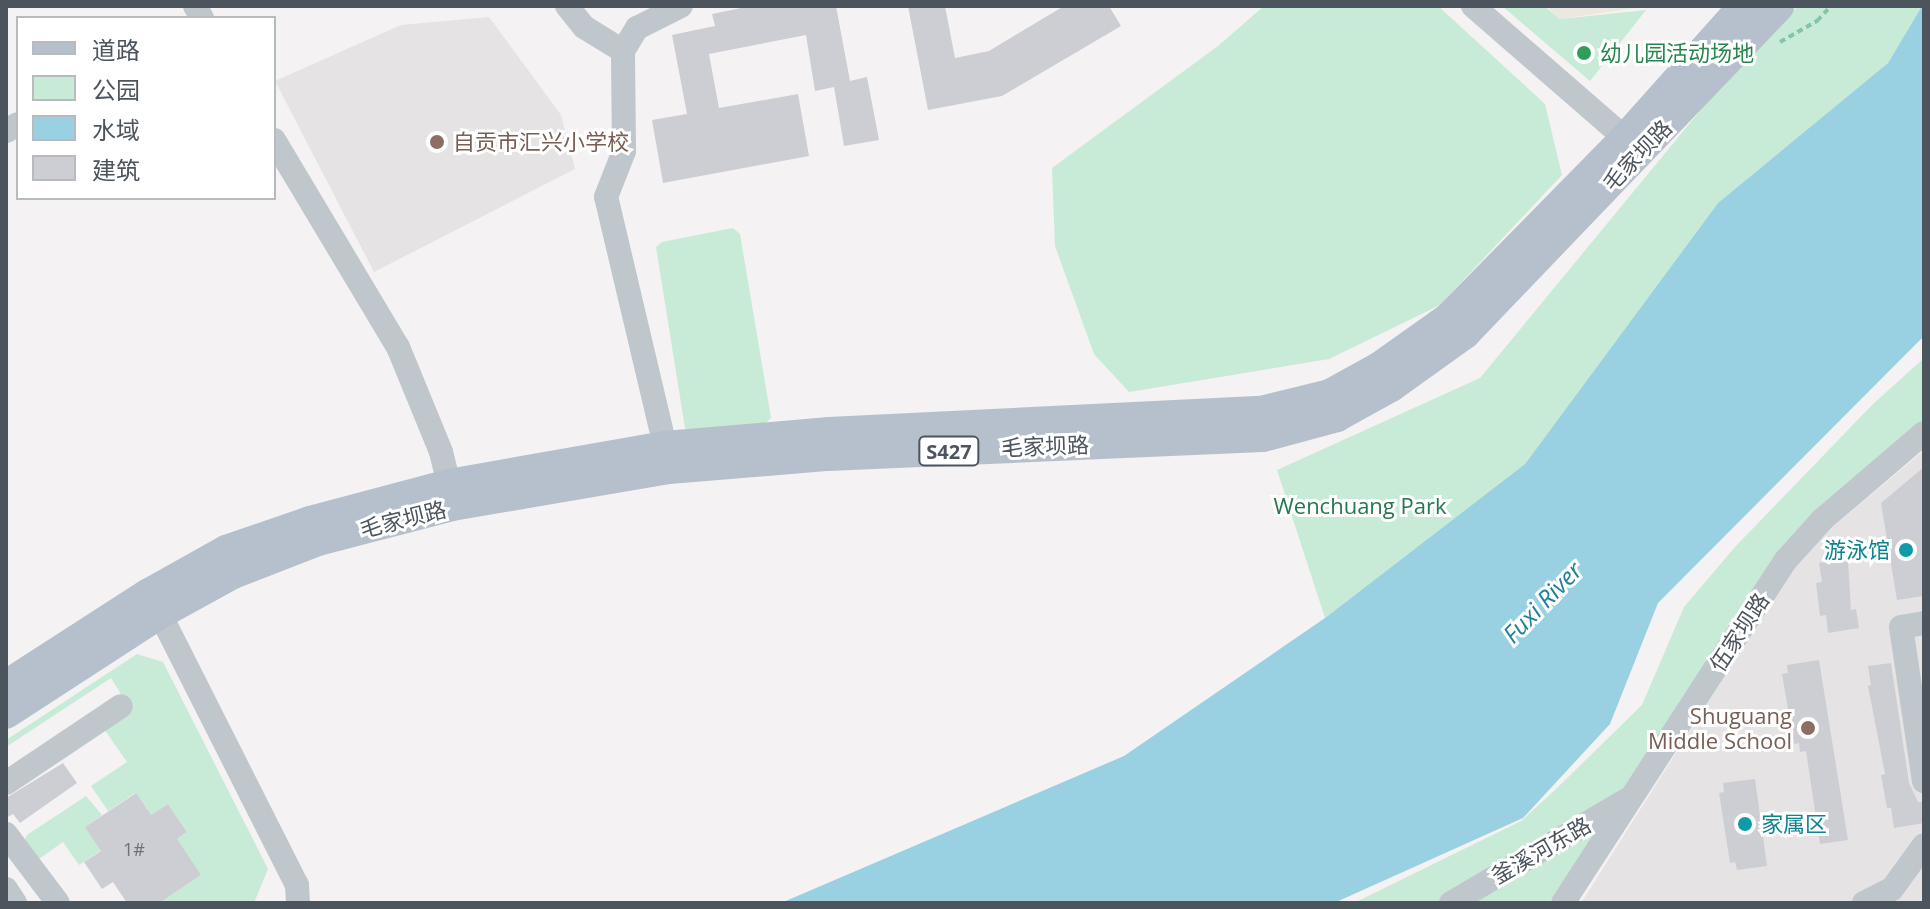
<!DOCTYPE html>
<html>
<head>
<meta charset="utf-8">
<style>
  body { margin:0 }
  #map { position:relative; width:1930px; height:909px; overflow:hidden; background:#f4f2f2; font-family:"Open Sans","Noto Sans SC",sans-serif }
  div>[style] { position:absolute }
  .commercial>* { inset:0; background:#eae8e0 }
  .education>* { inset:0; background:#e5e3e3 }
  .green>* { inset:0; background:#c7ebd6 }
  .water>* { inset:0; background:#9ad1e2 }
  .building>* { inset:0; background:#cdced3 }
  .path>* { height:4px; margin-top:-2px; transform-origin:0; background:repeating-linear-gradient(90deg,#83c5a6 0 6px,transparent 0 10px) }
  .minor>* { height:24px; margin:-12px; padding:0 12px; transform-origin:12px; border-radius:12px; background:#bfc6cc }
  .major>* { height:30px; margin:-15px; padding:0 15px; transform-origin:15px; border-radius:15px; background:#b5c0cc }
  .dots>* { width:22px; height:22px; translate:-50% -50%; box-sizing:border-box; border:4px solid #fff; border-radius:50% }
  span { translate:-50% -50%; white-space:nowrap; text-align:center; line-height:1.15; -webkit-text-stroke:6px #fff; paint-order:stroke }
  .number-label { font-size:18px; color:#6c727a }
  .number-label span { -webkit-text-stroke-width:0 }
  .shield-label span { padding:2px 6px; background:#fff; border:2px solid; border-radius:6px; -webkit-text-stroke-width:0 }
  .shield-label { font-size:20px; color:#4c545d; font-weight:700 }
  .leisure-label { font-size:22px; color:#27864d }
  .left { translate:0 -50%; text-align:left }
  .education-label { font-size:22px; color:#785e54 }
  .right { translate:-100% -50%; text-align:right }
  .street-label { font-size:22px; color:#4c545d }
  .park-label { font-size:22px; color:#24774f }
  .culture-label { font-size:22px; color:#0d838f }
  .water-label { font-size:24px; color:#1f809d; font-style:italic }
  .frame { position:absolute; inset:0; border:8px solid #4c545d; pointer-events:none }
  .legend { position:absolute; left:16px; top:16px; width:260px; height:184px; box-sizing:border-box; background:#fff; border:2px solid #b7bbbe; margin:0; padding:10px 14px; list-style:none; font-size:24px; color:#4c545d }
  .legend li { display:flex; align-items:center; gap:16px; height:40px }
  .legend b { width:40px; border:2px solid #b7bbbe }
</style>
</head>
<body>
<div id="map">
  <div class="commercial">
    <div style="clip-path:polygon(1553px 6px,1648px 6px,1560px 19px,1549px 9px)"></div>
  </div>
  <div class="education">
    <div style="clip-path:polygon(489px 17px,561px 115px,575px 169px,374px 272px,275px 81px,401px 25px)"></div>
    <div style="clip-path:polygon(1924px 450px,1924px 903px,1581px 903px,1803px 552px)"></div>
  </div>
  <div class="green">
    <div style="clip-path:polygon(1264px 6px,1438px 6px,1545px 104px,1562px 175px,1440px 305px,1329px 359px,1129px 392px,1094px 354px,1055px 246px,1052px 168px,1218px 46px)"></div>
    <div style="clip-path:polygon(1502px 6px,1544px 6px,1560px 19px,1646px 10px,1590px 81px)"></div>
    <div style="clip-path:polygon(1798px 6px,1922px 6px,1888px 63px,1718px 203px,1525px 464px,1325px 618px,1277px 470px,1480px 378px,1713px 95px)"></div>
    <div style="clip-path:polygon(733px 228px,740px 234px,771px 418px,763px 426px,694px 435px,685px 428px,656px 247px,662px 242px)"></div>
    <div style="clip-path:polygon(1924px 358px,1924px 425px,1883px 455px,1645px 758px,1549px 903px,1354px 903px,1521px 821px,1554px 791px,1642px 705px,1684px 607px,1735px 547px,1872px 405px)"></div>
    <div style="clip-path:polygon(137px 654px,163px 662px,268px 869px,254px 903px,159px 903px,159px 875px,172px 894px,201px 875px,165px 847px,187px 832px,168px 804px,146px 819px,147px 809px,135px 793px,108px 811px,91px 786px,127px 762px,104px 729px,131px 710px,111px 678px,6px 747px,6px 740px)"></div>
    <div style="clip-path:polygon(86px 796px,102px 815px,85px 827px,106px 847px,79px 865px,63px 842px,36px 861px,24px 841px,27px 835px)"></div>
  </div>
  <div class="water">
    <div style="clip-path:polygon(1922px 6px,1924px 336px,1658px 603px,1610px 724px,1523px 818px,1334px 903px,781px 903px,1124px 756px,1325px 618px,1525px 464px,1718px 203px,1888px 63px)"></div>
  </div>
  <div class="building">
    <div style="clip-path:polygon(751px 6px,836px 6px,850px 81px,867px 77px,879px 140px,844px 146px,834px 87px,815px 91px,806px 35px,709px 54px,719px 108px,798px 94px,809px 156px,663px 183px,652px 120px,687px 114px,672px 35px,715px 26px,712px 14px)"></div>
    <div style="clip-path:polygon(908px 6px,945px 6px,955px 58px,989px 51px,1064px 6px,1109px 6px,1121px 26px,1002px 96px,928px 110px)"></div>
    <div style="clip-path:polygon(1924px 467px,1924px 596px,1897px 600px,1881px 503px)"></div>
    <div style="clip-path:polygon(1848px 559px,1851px 610px,1856px 609px,1859px 628px,1828px 633px,1826px 615px,1820px 616px,1816px 583px,1822px 582px,1819px 563px)"></div>
    <div style="clip-path:polygon(1819px 660px,1848px 840px,1820px 844px,1806px 751px,1800px 752px,1799px 743px,1794px 744px,1782px 674px,1788px 673px,1787px 665px)"></div>
    <div style="clip-path:polygon(1891px 663px,1909px 783px,1918px 802px,1922px 802px,1924px 816px,1924px 823px,1894px 828px,1891px 808px,1887px 808px,1881px 775px,1885px 774px,1868px 686px,1871px 685px,1868px 666px)"></div>
    <div style="clip-path:polygon(63px 763px,77px 783px,20px 823px,13px 814px,6px 818px,6px 798px)"></div>
    <div style="clip-path:polygon(1755px 779px,1767px 866px,1737px 870px,1735px 862px,1730px 863px,1719px 793px,1724px 792px,1723px 783px)"></div>
    <div style="clip-path:polygon(136px 793px,151px 815px,168px 804px,187px 832px,177px 839px,201px 875px,159px 903px,127px 903px,113px 882px,102px 889px,84px 862px,101px 851px,85px 827px)"></div>
  </div>
  <div class="path">
    <div style="left:1780px;top:42px;width:43px;rotate:-29.6deg"></div>
    <div style="left:1817px;top:21px;width:21px;rotate:-47deg"></div>
  </div>
  <div class="minor">
    <div style="left:195px;top:6px;width:14px;rotate:60deg"></div>
    <div style="left:567px;top:6px;width:27px;rotate:51deg"></div>
    <div style="left:584px;top:27px;width:46px;rotate:31.6deg"></div>
    <div style="left:1473px;top:6px;width:201px;rotate:41deg"></div>
    <div style="left:6px;top:131px;width:14px;rotate:-30deg"></div>
    <div style="left:274px;top:140px;width:241px;rotate:59.1deg"></div>
    <div style="left:398px;top:347px;width:113px;rotate:67.7deg"></div>
    <div style="left:441px;top:452px;width:33px;rotate:76deg"></div>
    <div style="left:665px;top:446px;width:256px;rotate:-103.3deg"></div>
    <div style="left:606px;top:197px;width:49px;rotate:-68.6deg"></div>
    <div style="left:624px;top:151px;width:100px;rotate:-90.6deg"></div>
    <div style="left:623px;top:51px;width:27px;rotate:-59deg"></div>
    <div style="left:637px;top:28px;width:49px;rotate:-26.6deg"></div>
    <div style="left:160px;top:614px;width:304px;rotate:63.2deg"></div>
    <div style="left:297px;top:885px;width:18px;rotate:87deg"></div>
    <div style="left:1924px;top:623px;width:23px;rotate:170deg"></div>
    <div style="left:1901px;top:627px;width:156px;rotate:81.5deg"></div>
    <div style="left:6px;top:783px;width:138px;rotate:-33.8deg"></div>
    <div style="left:6px;top:834px;width:86px;rotate:53deg"></div>
    <div style="left:6px;top:889px;width:17px;rotate:57deg"></div>
    <div style="left:1451px;top:903px;width:205px;rotate:-30.4deg"></div>
    <div style="left:1563px;top:903px;width:409px;rotate:-57deg"></div>
    <div style="left:1786px;top:560px;width:54px;rotate:-48deg"></div>
    <div style="left:1822px;top:520px;width:134px;rotate:-40.5deg"></div>
    <div style="left:1864px;top:903px;width:31px;rotate:-27deg"></div>
    <div style="left:1892px;top:889px;width:54px;rotate:-54deg"></div>
  </div>
  <div class="major">
    <div style="left:6px;top:685px;width:170px;rotate:-32.8deg"></div>
    <div style="left:149px;top:593px;width:88px;rotate:-29.2deg"></div>
    <div style="left:226px;top:550px;width:89px;rotate:-19deg"></div>
    <div style="left:310px;top:521px;width:144px;rotate:-14.9deg"></div>
    <div style="left:449px;top:484px;width:219px;rotate:-10deg"></div>
    <div style="left:665px;top:446px;width:165px;rotate:-4.9deg"></div>
    <div style="left:829px;top:432px;width:433px;rotate:-2.8deg"></div>
    <div style="left:1261px;top:411px;width:71px;rotate:-13.8deg"></div>
    <div style="left:1330px;top:394px;width:56px;rotate:-28.9deg"></div>
    <div style="left:1379px;top:367px;width:85px;rotate:-35.4deg"></div>
    <div style="left:1448px;top:318px;width:252px;rotate:-45.5deg"></div>
    <div style="left:1625px;top:138px;width:177px;rotate:-48.2deg"></div>
    <div style="left:6px;top:714px;width:184px;rotate:-33deg"></div>
    <div style="left:160px;top:614px;width:83px;rotate:-28.7deg"></div>
    <div style="left:233px;top:574px;width:91px;rotate:-21.2deg"></div>
    <div style="left:318px;top:541px;width:138px;rotate:-14.6deg"></div>
    <div style="left:452px;top:506px;width:220px;rotate:-9.7deg"></div>
    <div style="left:669px;top:469px;width:160px;rotate:-4.7deg"></div>
    <div style="left:828px;top:456px;width:435px;rotate:-2.5deg"></div>
    <div style="left:1263px;top:437px;width:77px;rotate:-15.1deg"></div>
    <div style="left:1337px;top:417px;width:62px;rotate:-29.1deg"></div>
    <div style="left:1391px;top:387px;width:91px;rotate:-35.6deg"></div>
    <div style="left:1465px;top:334px;width:454px;rotate:-46.2deg"></div>
  </div>
  <div class="dots">
    <div style="left:1584px;top:53px;background:#2e9e5b"></div>
    <div style="left:437px;top:142px;background:#8d6e63"></div>
    <div style="left:1906px;top:550px;background:#0f9aa8"></div>
    <div style="left:1808px;top:728px;background:#8d6e63"></div>
    <div style="left:1745px;top:824px;background:#0f9aa8"></div>
  </div>
  <div class="number-label">
    <span style="left:134px;top:849px">1#</span>
  </div>
  <div class="shield-label">
    <span style="left:949px;top:451px">S427</span>
  </div>
  <div class="leisure-label">
    <span class="left" style="left:1600px;top:53px">幼儿园活动场地</span>
  </div>
  <div class="education-label">
    <span class="left" style="left:453px;top:142px">自贡市汇兴小学校</span>
    <span class="right" style="left:1792px;top:728px">Shuguang<br>Middle School</span>
  </div>
  <div class="street-label">
    <span style="left:1637px;top:155px;rotate:-46deg">毛家坝路</span>
    <span style="left:1045px;top:446px;rotate:-2deg">毛家坝路</span>
    <span style="left:403px;top:519px;rotate:-14deg">毛家坝路</span>
    <span style="left:1739px;top:632px;rotate:-57deg">伍家坝路</span>
    <span style="left:1541px;top:850px;rotate:-30deg">釜溪河东路</span>
  </div>
  <div class="park-label">
    <span style="left:1360px;top:506px">Wenchuang Park</span>
  </div>
  <div class="culture-label">
    <span class="right" style="left:1890px;top:550px">游泳馆</span>
    <span class="left" style="left:1761px;top:824px">家属区</span>
  </div>
  <div class="water-label">
    <span style="left:1542px;top:602px;rotate:-46deg">Fuxi River</span>
  </div>
  <div class="frame"></div>
  <ul class="legend">
  <li><b style="height:10px;background:#b5c0cc"></b>道路</li>
  <li><b style="height:22px;background:#c7ebd6"></b>公园</li>
  <li><b style="height:22px;background:#9ad1e2"></b>水域</li>
  <li><b style="height:22px;background:#cdced3"></b>建筑</li>
  </ul>
</div>
</body>
</html>
